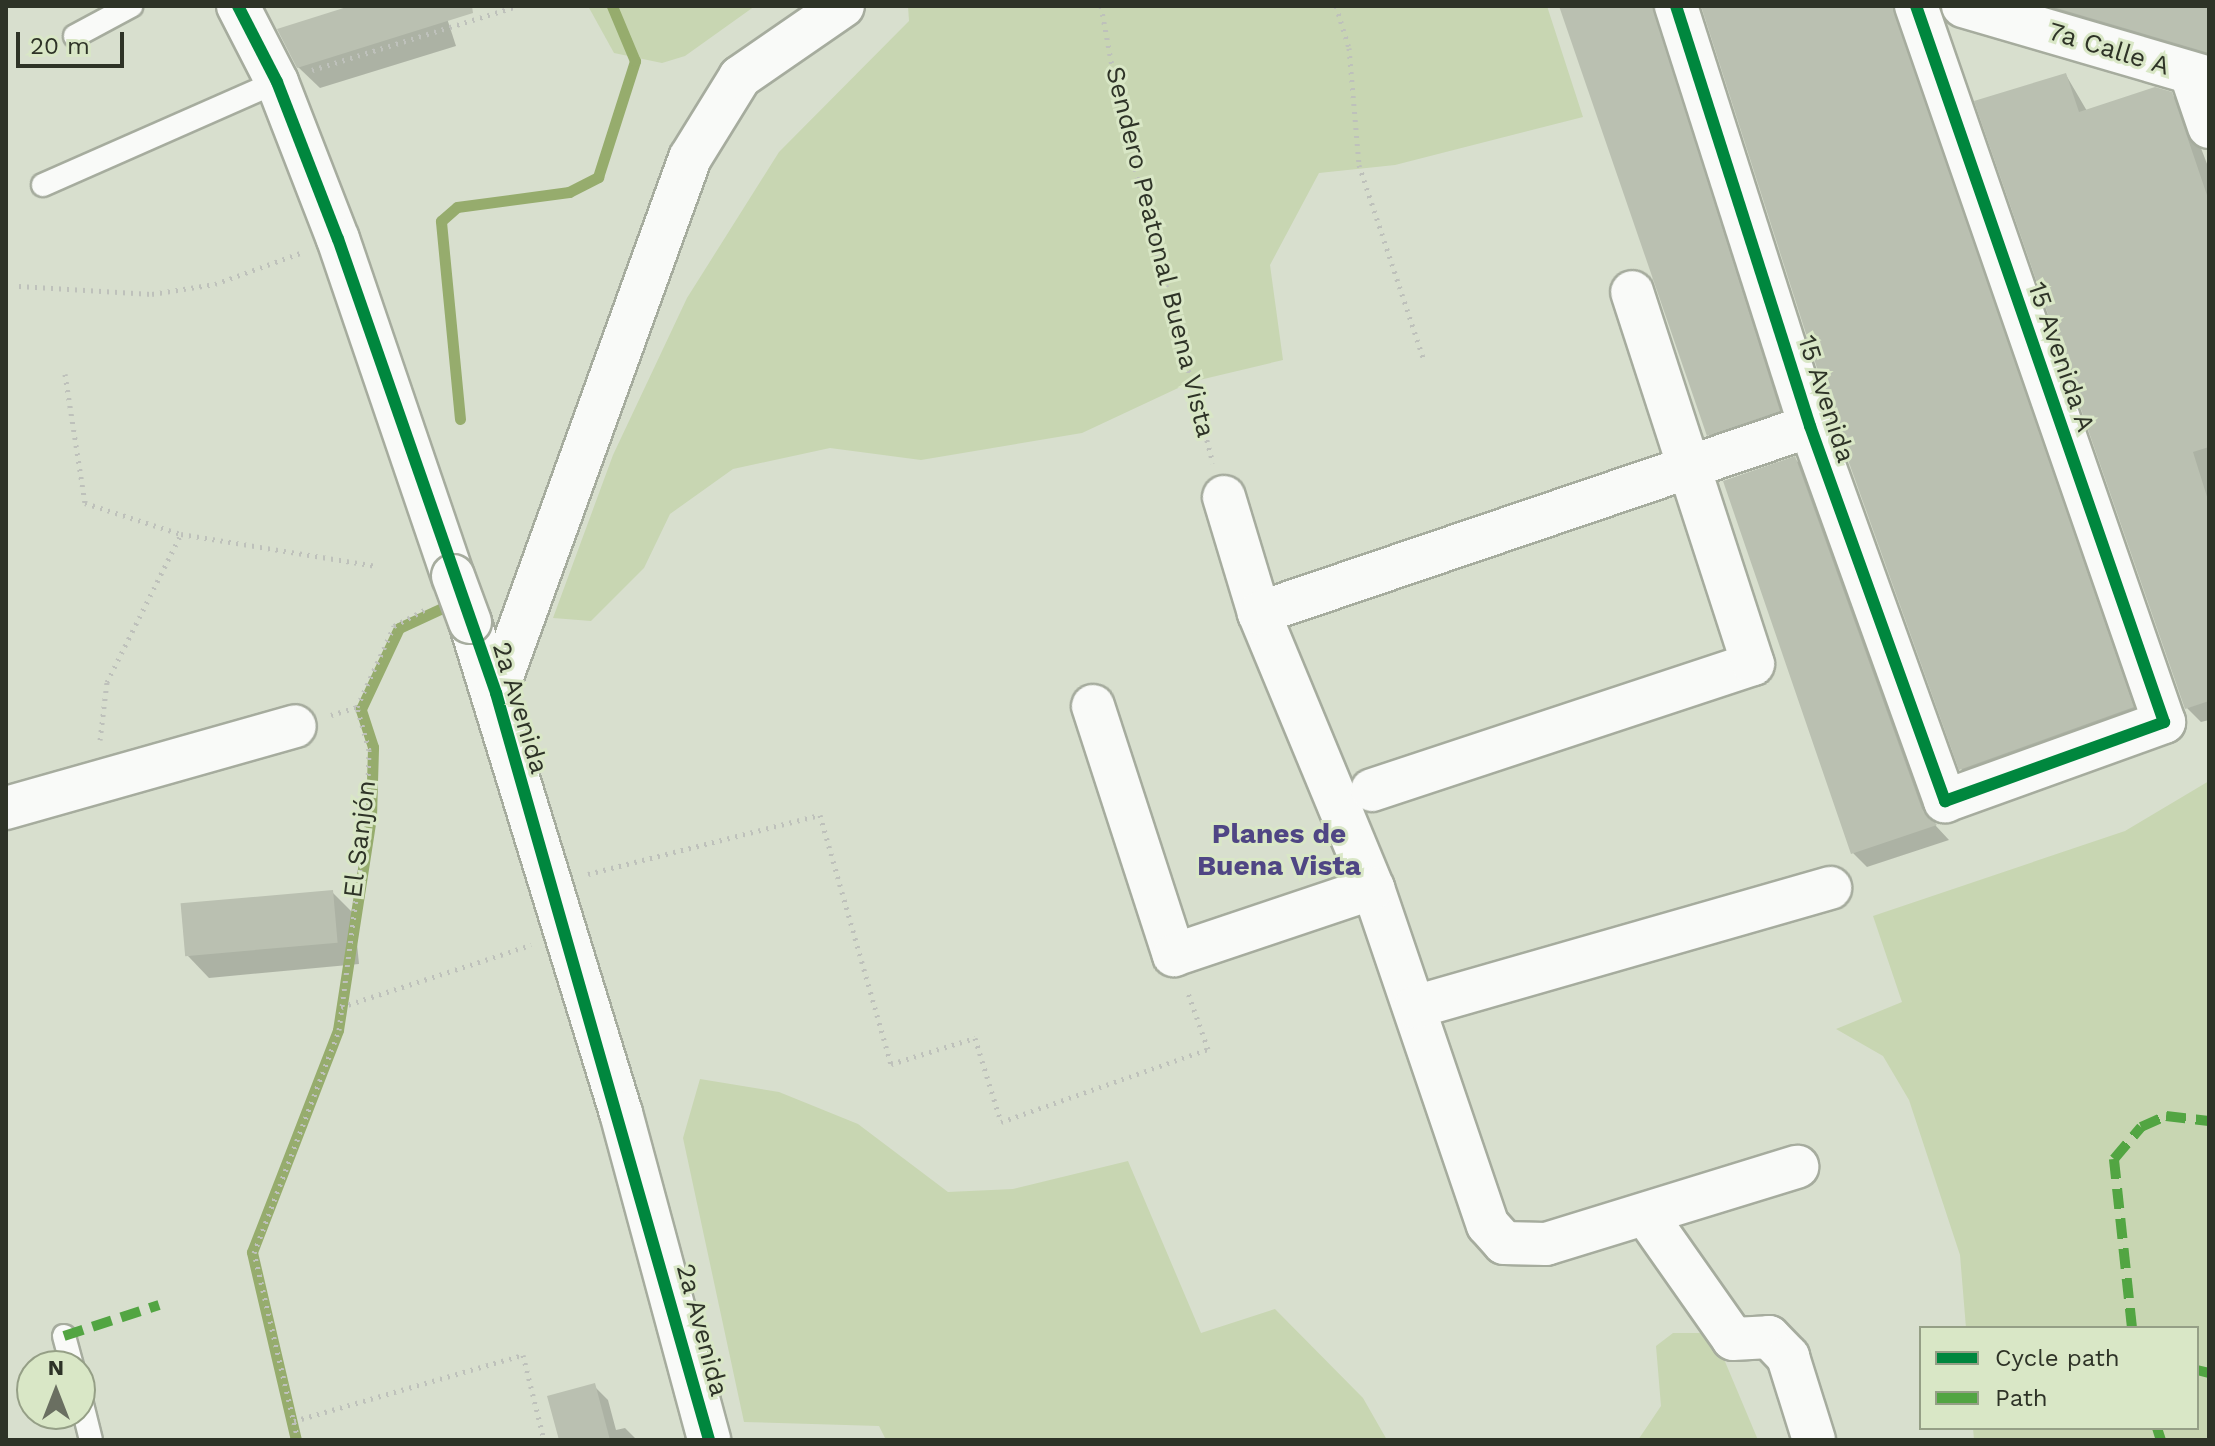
<!DOCTYPE html>
<html>
<head>
<meta charset="utf-8">
<style>
  body { margin:0 }
  #map { position:relative; width:2215px; height:1446px; overflow:hidden; background:#d8dfce; font-family:"Work Sans",sans-serif }
  div>[style] { position:absolute }
  .green>* { inset:0; background:#c8d6b2 }
  .shadow>* { inset:0; background:#0003 }
  .stream>* { height:11px; margin:-5.5px; padding:0 5.5px; transform-origin:5.5px; border-radius:5.5px; background:#96ac6d }
  .building>* { inset:0; background:#bac0b1; transform-origin:0 0 }
  .path>* { height:5px; margin-top:-2.5px; transform-origin:0; background:repeating-linear-gradient(90deg,#bec1bb 0 2px,transparent 0 8px) }
  .roads { filter:drop-shadow(2px 0 #a6ac9e) drop-shadow(-2px 0 #a6ac9e) drop-shadow(0 2px #a6ac9e) drop-shadow(0 -2px #a6ac9e) }
  .lane>* { height:22px; margin:-11px; padding:0 11px; transform-origin:11px; border-radius:11px; background:#f9faf8 }
  .street>* { height:42px; margin:-21px; padding:0 21px; transform-origin:21px; border-radius:21px; background:#f9faf8 }
  .bridges { filter:drop-shadow(2px 0 #a6ac9e) drop-shadow(-2px 0 #a6ac9e) drop-shadow(0 2px #a6ac9e) drop-shadow(0 -2px #a6ac9e) }
  .street-bridge>* { height:42px; margin:-21px; padding:0 21px; transform-origin:21px; border-radius:21px; background:#f9faf8 }
  .quiet>* { height:10px; margin-top:-5px; transform-origin:0; background:repeating-linear-gradient(90deg,#52a542 0 20px,transparent 0 30px) }
  .cycleway>* { height:12px; margin:-6px; padding:0 6px; transform-origin:6px; border-radius:6px; background:#00873e }
  span { translate:-50% -50%; white-space:nowrap; text-align:center; line-height:1.15; -webkit-text-stroke:6px #d9e7c6; paint-order:stroke }
  .street-label { font-size:26px; color:#2e3327 }
  .neighbourhood-label { font-size:28px; color:#4f4684; font-weight:700 }
  .frame { position:absolute; inset:0; border:8px solid #2e3327; pointer-events:none }
  .legend { position:absolute; left:1919px; top:1326px; width:280px; height:104px; box-sizing:border-box; background:#d9e7c6; border:2px solid #959f86; margin:0; padding:10px 14px; list-style:none; font-size:24px; color:#2e3327 }
  .legend li { display:flex; align-items:center; gap:16px; height:40px }
  .legend b { width:40px; border:2px solid #959f86 }
  .north { position:absolute; left:16px; top:1350px; width:80px; height:80px; box-sizing:border-box; background:#d9e7c6; border:2px solid #959f86; border-radius:50%; rotate:0deg; font-size:22px; font-weight:700; line-height:32px; text-align:center; color:#2e3327 }
  .north::after { content:''; display:block; margin:auto; width:28px; height:36px; background:#6a6f61; clip-path:polygon(50% 0,100% 100%,50% 72%,0 100%) }
  .scale { position:absolute; left:16px; top:32px; width:108px; height:36px; box-sizing:border-box; border:4px solid #2e3327; border-top:0; padding-left:10px; font-size:24px; line-height:28px; white-space:nowrap; color:#2e3327; -webkit-text-stroke:6px #d9e7c6; paint-order:stroke }
</style>
</head>
<body>
<div id="map">
  <div class="green">
    <div style="clip-path:polygon(588px 6px,755px 6px,685px 56px,662px 63px,614px 53px)"></div>
    <div style="clip-path:polygon(908px 6px,1547px 6px,1583px 117px,1395px 165px,1319px 173px,1270px 265px,1283px 360px,1191px 382px,1082px 433px,921px 460px,830px 448px,733px 469px,670px 514px,644px 568px,591px 621px,553px 618px,613px 455px,687px 298px,779px 152px,909px 21px)"></div>
    <div style="clip-path:polygon(2209px 781px,2209px 1440px,1974px 1440px,1973px 1428px,2197px 1428px,2197px 1328px,1966px 1328px,1960px 1255px,1909px 1100px,1883px 1056px,1836px 1029px,1902px 1002px,1873px 916px,2125px 831px)"></div>
    <div style="clip-path:polygon(700px 1079px,779px 1092px,858px 1124px,948px 1192px,1013px 1189px,1128px 1161px,1201px 1333px,1275px 1309px,1363px 1398px,1387px 1440px,886px 1440px,879px 1426px,744px 1422px,683px 1138px)"></div>
    <div style="clip-path:polygon(1673px 1333px,1713px 1333px,1758px 1440px,1638px 1440px,1661px 1406px,1656px 1346px)"></div>
  </div>
  <div class="shadow">
    <div style="clip-path:polygon(357px 6px,443px 6px,456px 46px,320px 88px,298px 67px)"></div>
    <div style="clip-path:polygon(1562px 6px,1675px 6px,1793px 425px,1723px 449px,1709px 434px)"></div>
    <div style="clip-path:polygon(1703px 6px,1906px 6px,2147px 722px,1976px 784px,1961px 769px)"></div>
    <div style="clip-path:polygon(2017px 6px,2209px 6px,2209px 63px)"></div>
    <div style="clip-path:polygon(2066px 75px,2087px 111px,2171px 94px,2186px 109px,2209px 169px,2209px 720px,2201px 722px,2187px 708px)"></div>
    <div style="clip-path:polygon(1795px 459px,1809px 473px,1936px 826px,1949px 840px,1867px 867px,1853px 853px)"></div>
    <div style="clip-path:polygon(332px 892px,354px 914px,359px 964px,209px 978px,188px 956px)"></div>
    <div style="clip-path:polygon(594px 1386px,608px 1400px,616px 1430px,625px 1428px,637px 1440px,561px 1440px)"></div>
  </div>
  <div class="stream">
    <div style="left:460px;top:419px;width:199px;rotate:-95.5deg"></div>
    <div style="left:441px;top:221px;width:21px;rotate:-41deg"></div>
    <div style="left:457px;top:207px;width:113px;rotate:-7.6deg"></div>
    <div style="left:569px;top:192px;width:33px;rotate:-27deg"></div>
    <div style="left:598px;top:177px;width:122px;rotate:-72.3deg"></div>
    <div style="left:635px;top:61px;width:60px;rotate:-112.7deg"></div>
    <div style="left:296px;top:1440px;width:193px;rotate:-103.2deg"></div>
    <div style="left:252px;top:1252px;width:238px;rotate:-68.8deg"></div>
    <div style="left:338px;top:1030px;width:217px;rotate:-81.2deg"></div>
    <div style="left:371px;top:816px;width:69px;rotate:-88.3deg"></div>
    <div style="left:373px;top:747px;width:40px;rotate:-108deg"></div>
    <div style="left:361px;top:709px;width:89px;rotate:-64.9deg"></div>
    <div style="left:399px;top:628px;width:62px;rotate:-24.9deg"></div>
  </div>
  <div class="building">
    <div style="clip-path:polygon(350px 6px,472px 6px,473px 13px,297px 68px,277px 29px)"></div>
    <div style="clip-path:polygon(1559px 6px,1653px 6px,1780px 411px,1707px 436px)"></div>
    <div style="clip-path:polygon(1701px 6px,1893px 6px,2134px 707px,1959px 770px,1833px 418px)"></div>
    <div style="clip-path:polygon(2209px 6px,2209px 53px,2053px 7px,2053px 6px)"></div>
    <div style="clip-path:polygon(2066px 73px,2079px 112px,2155px 87px,2172px 92px,2209px 201px,2209px 447px,2193px 452px,2209px 503px,2209px 701px,2185px 709px,1974px 101px)"></div>
    <div style="clip-path:polygon(1795px 456px,1922px 809px,1937px 825px,1851px 854px,1723px 481px)"></div>
    <div style="left:333px;top:890px;width:53px;height:153px;rotate:85deg"></div>
    <div style="clip-path:polygon(595px 1383px,610px 1440px,559px 1440px,547px 1396px)"></div>
  </div>
  <div class="path">
    <div style="left:1101px;top:6px;width:111px;rotate:79.6deg"></div>
    <div style="left:1121px;top:115px;width:360px;rotate:75.2deg"></div>
    <div style="left:1336px;top:6px;width:44px;rotate:72.8deg"></div>
    <div style="left:1349px;top:48px;width:117px;rotate:85.1deg"></div>
    <div style="left:1359px;top:165px;width:206px;rotate:71.6deg"></div>
    <div style="left:312px;top:70px;width:215px;rotate:-17.3deg"></div>
    <div style="left:19px;top:286px;width:133px;rotate:3.4deg"></div>
    <div style="left:152px;top:294px;width:64px;rotate:-9deg"></div>
    <div style="left:215px;top:284px;width:94px;rotate:-20deg"></div>
    <div style="left:65px;top:374px;width:131px;rotate:81.2deg"></div>
    <div style="left:85px;top:503px;width:101px;rotate:17.9deg"></div>
    <div style="left:331px;top:715px;width:27px;rotate:-17deg"></div>
    <div style="left:100px;top:740px;width:58px;rotate:-83.1deg"></div>
    <div style="left:107px;top:682px;width:165px;rotate:-63.4deg"></div>
    <div style="left:181px;top:534px;width:198px;rotate:9.3deg"></div>
    <div style="left:588px;top:874px;width:239px;rotate:-14.3deg"></div>
    <div style="left:820px;top:815px;width:259px;rotate:74.1deg"></div>
    <div style="left:891px;top:1064px;width:88px;rotate:-17.2deg"></div>
    <div style="left:975px;top:1038px;width:88px;rotate:72.8deg"></div>
    <div style="left:1001px;top:1122px;width:219px;rotate:-19.4deg"></div>
    <div style="left:1208px;top:1049px;width:63px;rotate:-109.6deg"></div>
    <div style="left:341px;top:1007px;width:200px;rotate:-18.1deg"></div>
    <div style="left:294px;top:1421px;width:238px;rotate:-16.1deg"></div>
    <div style="left:523px;top:1355px;width:88px;rotate:76.1deg"></div>
    <div style="left:298px;top:1440px;width:192px;rotate:-103.2deg"></div>
    <div style="left:254px;top:1253px;width:239px;rotate:-69.1deg"></div>
    <div style="left:339px;top:1030px;width:217px;rotate:-82.6deg"></div>
    <div style="left:367px;top:815px;width:65px;rotate:-88.2deg"></div>
    <div style="left:369px;top:750px;width:45px;rotate:-105.6deg"></div>
    <div style="left:357px;top:707px;width:89px;rotate:-65.4deg"></div>
    <div style="left:394px;top:626px;width:36px;rotate:-28deg"></div>
  </div>
  <div class="roads">
    <div class="lane">
      <div style="left:75px;top:36px;width:64px;rotate:-28.2deg"></div>
      <div style="left:43px;top:185px;width:256px;rotate:-23.8deg"></div>
      <div style="left:64px;top:1336px;width:31px;rotate:75deg"></div>
      <div style="left:80px;top:1396px;width:45px;rotate:76deg"></div>
    </div>
    <div class="street">
      <div style="left:238px;top:6px;width:85px;rotate:62.8deg"></div>
      <div style="left:277px;top:82px;width:168px;rotate:68.8deg"></div>
      <div style="left:338px;top:239px;width:356px;rotate:71.2deg"></div>
      <div style="left:1676px;top:6px;width:441px;rotate:72.3deg"></div>
      <div style="left:1810px;top:426px;width:399px;rotate:70.2deg"></div>
      <div style="left:1945px;top:801px;width:233px;rotate:-19.8deg"></div>
      <div style="left:2164px;top:722px;width:758px;rotate:-109.1deg"></div>
      <div style="left:1963px;top:6px;width:256px;rotate:16.3deg"></div>
      <div style="left:2191px;top:74px;width:56px;rotate:71.2deg"></div>
      <div style="left:1224px;top:497px;width:121px;rotate:73.2deg"></div>
      <div style="left:1259px;top:613px;width:298px;rotate:67.5deg"></div>
      <div style="left:1373px;top:888px;width:356px;rotate:71.2deg"></div>
      <div style="left:1488px;top:1225px;width:24px;rotate:48deg"></div>
      <div style="left:1504px;top:1243px;width:42px;rotate:1.4deg"></div>
      <div style="left:1546px;top:1244px;width:263px;rotate:-17.1deg"></div>
      <div style="left:1259px;top:613px;width:582px;rotate:-18.75deg"></div>
      <div style="left:470px;top:622px;width:514px;rotate:72.91deg"></div>
      <div style="left:621px;top:1113px;width:339px;rotate:74.9deg"></div>
      <div style="left:496px;top:693px;width:569px;rotate:-70.07deg"></div>
      <div style="left:690px;top:158px;width:95px;rotate:-58.3deg"></div>
      <div style="left:740px;top:77px;width:125px;rotate:-34.6deg"></div>
      <div style="left:1093px;top:706px;width:262px;rotate:72deg"></div>
      <div style="left:1174px;top:955px;width:210px;rotate:-18.6deg"></div>
      <div style="left:1372px;top:790px;width:401px;rotate:-18.3deg"></div>
      <div style="left:1753px;top:664px;width:391px;rotate:-108deg"></div>
      <div style="left:6px;top:808px;width:300px;rotate:-15.8deg"></div>
      <div style="left:1415px;top:1007px;width:432px;rotate:-16deg"></div>
      <div style="left:1646px;top:1215px;width:151px;rotate:54.9deg"></div>
      <div style="left:1733px;top:1339px;width:36px;rotate:-3deg"></div>
      <div style="left:1769px;top:1337px;width:28px;rotate:46deg"></div>
      <div style="left:1788px;top:1357px;width:87px;rotate:72.6deg"></div>
    </div>
  </div>
  <div class="bridges">
    <div class="street-bridge">
      <div style="left:453px;top:576px;width:49px;rotate:69.7deg"></div>
    </div>
  </div>
  <div class="quiet">
    <div style="left:2132px;top:1328px;width:170px;rotate:-96.1deg"></div>
    <div style="left:2114px;top:1159px;width:42px;rotate:-49.8deg"></div>
    <div style="left:2141px;top:1127px;width:27px;rotate:-24deg"></div>
    <div style="left:2166px;top:1116px;width:43px;rotate:6.6deg"></div>
    <div style="left:64px;top:1336px;width:100px;rotate:-18.1deg"></div>
    <div style="left:2197px;top:1370px;width:12px;rotate:14deg"></div>
    <div style="left:2157px;top:1428px;width:13px;rotate:72deg"></div>
  </div>
  <div class="cycleway">
    <div style="left:238px;top:6px;width:85px;rotate:62.8deg"></div>
    <div style="left:277px;top:82px;width:168px;rotate:68.8deg"></div>
    <div style="left:338px;top:239px;width:481px;rotate:70.8deg"></div>
    <div style="left:496px;top:693px;width:777px;rotate:74.08deg"></div>
    <div style="left:1676px;top:6px;width:441px;rotate:72.3deg"></div>
    <div style="left:1810px;top:426px;width:399px;rotate:70.2deg"></div>
    <div style="left:1945px;top:801px;width:233px;rotate:-19.8deg"></div>
    <div style="left:2164px;top:722px;width:758px;rotate:-109.1deg"></div>
  </div>
  <div class="street-label">
    <span style="left:2109px;top:49px;rotate:17deg">7a Calle A</span>
    <span style="left:1160px;top:252px;rotate:76deg">Sendero Peatonal Buena Vista</span>
    <span style="left:2061px;top:357px;rotate:71deg">15 Avenida A</span>
    <span style="left:1826px;top:399px;rotate:72deg">15 Avenida</span>
    <span style="left:520px;top:708px;rotate:73deg">2a Avenida</span>
    <span style="left:360px;top:839px;rotate:-83deg">El Sanjón</span>
    <span style="left:702px;top:1330px;rotate:75deg">2a Avenida</span>
  </div>
  <div class="neighbourhood-label">
    <span style="left:1279px;top:850px">Planes de<br>Buena Vista</span>
  </div>
  <div class="frame"></div>
  <ul class="legend">
  <li><b style="height:10px;background:#00873e"></b>Cycle path</li>
  <li><b style="height:10px;background:#52a542"></b>Path</li>
  </ul>
  <div class="north">N</div>
  <div class="scale">20 m</div>
</div>
</body>
</html>
